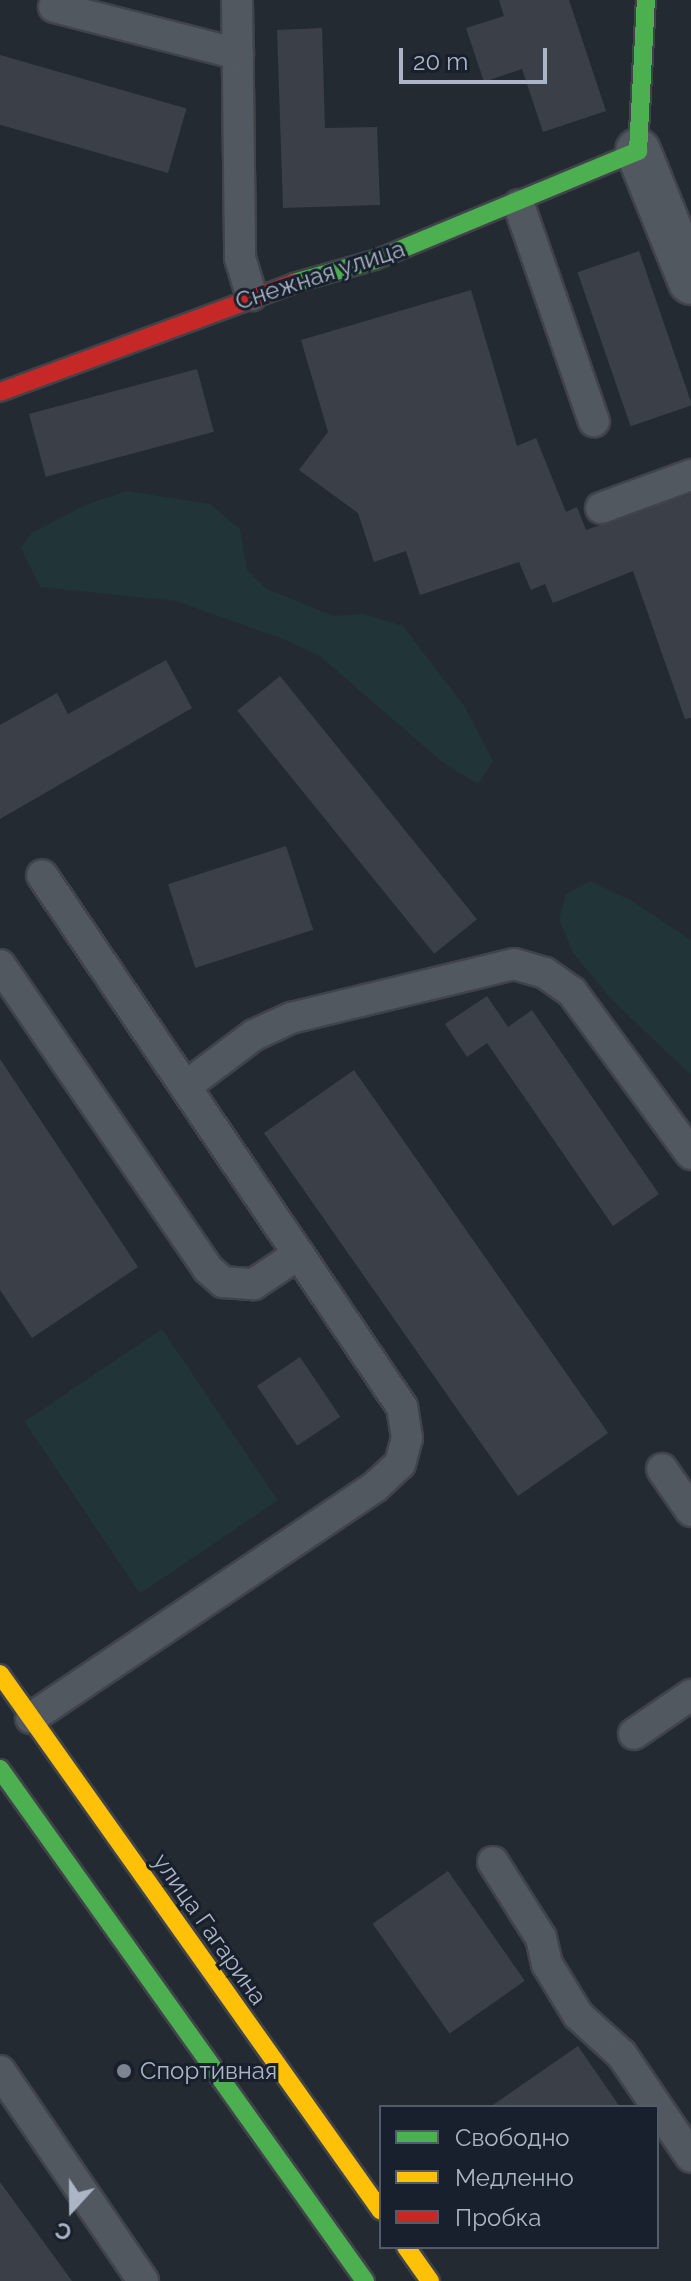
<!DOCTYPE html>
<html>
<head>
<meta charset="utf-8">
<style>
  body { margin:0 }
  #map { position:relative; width:691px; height:2281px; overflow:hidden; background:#242a31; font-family:Raleway,sans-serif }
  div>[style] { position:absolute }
  .green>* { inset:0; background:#213437; transform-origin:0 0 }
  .building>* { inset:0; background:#3b4048; transform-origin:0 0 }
  .roads { filter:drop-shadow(2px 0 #40444a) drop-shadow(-2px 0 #40444a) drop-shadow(0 2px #40444a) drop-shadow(0 -2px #40444a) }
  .lane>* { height:30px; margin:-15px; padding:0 15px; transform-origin:15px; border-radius:15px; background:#525860 }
  .street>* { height:44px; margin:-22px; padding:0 22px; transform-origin:22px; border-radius:22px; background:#525860 }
  .fast>* { height:18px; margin:-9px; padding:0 9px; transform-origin:9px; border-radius:9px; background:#4caf50 }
  .slow>* { height:18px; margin:-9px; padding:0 9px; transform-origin:9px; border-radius:9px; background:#ffc107 }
  .jam>* { height:18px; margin:-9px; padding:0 9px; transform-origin:9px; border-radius:9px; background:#c62828 }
  .dots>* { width:22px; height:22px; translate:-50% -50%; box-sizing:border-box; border:4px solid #17202c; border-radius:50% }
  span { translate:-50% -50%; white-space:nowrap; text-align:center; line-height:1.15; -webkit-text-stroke:6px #17202c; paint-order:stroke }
  .street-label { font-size:24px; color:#abb5c5 }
  .poi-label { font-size:24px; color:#abb5c5 }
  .left { translate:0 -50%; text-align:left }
  .legend { position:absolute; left:379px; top:2105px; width:280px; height:144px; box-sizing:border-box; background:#17202c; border:2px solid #525c69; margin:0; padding:10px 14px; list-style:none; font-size:24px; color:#abb5c5 }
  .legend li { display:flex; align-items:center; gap:16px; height:40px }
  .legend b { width:40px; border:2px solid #525c69 }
  .north { position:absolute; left:32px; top:2169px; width:80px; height:80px; -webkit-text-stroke:6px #17202c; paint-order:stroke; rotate:201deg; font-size:22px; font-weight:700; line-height:32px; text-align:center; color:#abb5c5 }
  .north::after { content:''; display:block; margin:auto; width:28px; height:36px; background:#abb5c5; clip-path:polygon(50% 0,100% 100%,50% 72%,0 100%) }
  .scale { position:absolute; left:399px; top:48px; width:148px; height:36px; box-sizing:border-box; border:4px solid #abb5c5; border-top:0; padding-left:10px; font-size:24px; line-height:28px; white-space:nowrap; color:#abb5c5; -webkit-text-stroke:6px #17202c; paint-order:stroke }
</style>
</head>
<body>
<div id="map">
  <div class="green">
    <div style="clip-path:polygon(127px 491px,210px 504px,240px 529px,247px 570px,267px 589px,333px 616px,363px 614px,403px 626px,465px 707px,493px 761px,478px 784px,441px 761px,321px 657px,286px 640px,176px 601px,40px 587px,21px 548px,32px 533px,85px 505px)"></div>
    <div style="clip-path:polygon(590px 881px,634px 902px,691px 940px,691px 1075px,612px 1000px,573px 953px,559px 919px,566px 894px)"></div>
    <div style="left:162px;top:1329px;width:207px;height:166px;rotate:56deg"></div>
  </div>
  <div class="building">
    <div style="clip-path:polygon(499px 0,569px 0,606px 111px,543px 132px,522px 69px,484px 82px,466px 28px,504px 16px)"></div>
    <div style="clip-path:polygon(322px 28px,325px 128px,377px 127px,380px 205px,283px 208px,277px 30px)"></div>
    <div style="left:0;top:55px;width:194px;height:67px;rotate:16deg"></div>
    <div style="left:639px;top:251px;width:163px;height:65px;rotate:71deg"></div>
    <div style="clip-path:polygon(471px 290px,517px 446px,536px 438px,566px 512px,577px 507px,586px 530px,691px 494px,691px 718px,685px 719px,633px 571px,553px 603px,545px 584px,531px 590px,519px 562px,420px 595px,406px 551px,374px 562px,358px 513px,299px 470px,328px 432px,301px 340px)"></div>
    <div style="left:197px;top:369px;width:65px;height:174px;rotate:75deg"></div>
    <div style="clip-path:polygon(166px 660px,192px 708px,0 819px,0 725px,57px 693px,68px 714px)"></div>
    <div style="left:280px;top:676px;width:313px;height:55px;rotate:51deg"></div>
    <div style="left:286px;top:846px;width:88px;height:124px;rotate:72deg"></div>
    <div style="clip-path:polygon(487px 996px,508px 1027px,532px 1010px,659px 1194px,613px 1226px,487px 1043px,467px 1057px,445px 1024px)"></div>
    <div style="clip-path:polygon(0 1059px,138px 1267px,32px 1338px,0 1290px)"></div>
    <div style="left:354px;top:1070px;width:443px;height:110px;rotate:55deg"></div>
    <div style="left:300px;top:1357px;width:72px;height:52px;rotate:56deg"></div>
    <div style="left:448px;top:1871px;width:134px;height:92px;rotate:55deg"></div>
    <div style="clip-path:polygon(578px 2046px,620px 2107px,490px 2107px)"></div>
    <div style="clip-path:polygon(0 2182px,72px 2281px,0 2281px)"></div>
  </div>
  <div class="roads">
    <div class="lane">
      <div style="left:237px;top:0;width:258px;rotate:89.3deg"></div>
      <div style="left:240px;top:258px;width:39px;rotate:73deg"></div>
      <div style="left:54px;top:7px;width:190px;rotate:14.3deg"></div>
      <div style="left:519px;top:205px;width:229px;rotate:70.9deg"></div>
      <div style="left:601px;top:508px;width:96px;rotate:-20.1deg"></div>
      <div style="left:0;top:965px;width:368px;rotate:55.6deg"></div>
      <div style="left:208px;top:1269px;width:20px;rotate:41deg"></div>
      <div style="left:223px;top:1282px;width:31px;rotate:4deg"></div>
      <div style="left:254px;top:1284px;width:54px;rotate:-33.7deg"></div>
      <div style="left:186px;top:1086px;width:85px;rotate:-36.9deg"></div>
      <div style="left:254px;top:1035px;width:41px;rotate:-24.7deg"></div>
      <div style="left:291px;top:1018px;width:229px;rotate:-13.6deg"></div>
      <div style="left:514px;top:964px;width:32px;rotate:16deg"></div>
      <div style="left:545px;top:973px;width:33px;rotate:35deg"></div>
      <div style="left:572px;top:992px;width:201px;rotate:53.7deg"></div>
      <div style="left:662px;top:1469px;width:51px;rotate:55.4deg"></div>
      <div style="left:31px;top:1718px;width:414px;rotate:-33.9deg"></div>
      <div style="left:375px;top:1487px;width:34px;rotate:-43deg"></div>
      <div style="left:400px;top:1464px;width:27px;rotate:-75deg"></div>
      <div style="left:407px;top:1438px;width:31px;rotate:-99deg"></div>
      <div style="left:402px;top:1407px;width:642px;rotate:-124.09deg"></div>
      <div style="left:634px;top:1734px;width:69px;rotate:-34.4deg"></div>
      <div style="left:493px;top:1862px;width:90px;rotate:57.7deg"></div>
      <div style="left:541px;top:1938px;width:27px;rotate:77deg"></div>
      <div style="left:547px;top:1964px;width:60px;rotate:58.7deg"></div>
      <div style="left:578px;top:2015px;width:59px;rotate:42.3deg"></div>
      <div style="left:622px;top:2055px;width:123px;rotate:55.9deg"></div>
      <div style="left:0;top:2071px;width:254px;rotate:55.7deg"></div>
    </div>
    <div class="street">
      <div style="left:638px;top:151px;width:141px;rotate:68deg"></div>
    </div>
    <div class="fast">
      <div style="left:294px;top:283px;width:84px;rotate:-15.9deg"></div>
      <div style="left:375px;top:260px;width:285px;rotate:-22.5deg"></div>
      <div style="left:638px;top:151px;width:151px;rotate:-87deg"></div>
      <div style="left:0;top:1769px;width:629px;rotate:54.52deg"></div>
    </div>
    <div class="slow">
      <div style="left:0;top:1674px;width:658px;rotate:54.64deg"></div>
      <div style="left:406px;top:2247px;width:42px;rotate:54.8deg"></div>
    </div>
    <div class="jam">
      <div style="left:0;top:392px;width:314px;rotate:-20.3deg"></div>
    </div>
  </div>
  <div class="dots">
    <div style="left:124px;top:2071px;background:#7c8491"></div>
  </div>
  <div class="street-label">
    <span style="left:320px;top:275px;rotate:-18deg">Снежная улица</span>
    <span style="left:210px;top:1929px;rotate:55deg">улица Гагарина</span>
  </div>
  <div class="poi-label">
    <span class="left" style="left:140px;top:2071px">Спортивная</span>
  </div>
  <ul class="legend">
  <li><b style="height:10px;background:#4caf50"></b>Свободно</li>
  <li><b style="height:10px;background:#ffc107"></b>Медленно</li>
  <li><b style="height:10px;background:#c62828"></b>Пробка</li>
  </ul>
  <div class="north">С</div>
  <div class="scale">20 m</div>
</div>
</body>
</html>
